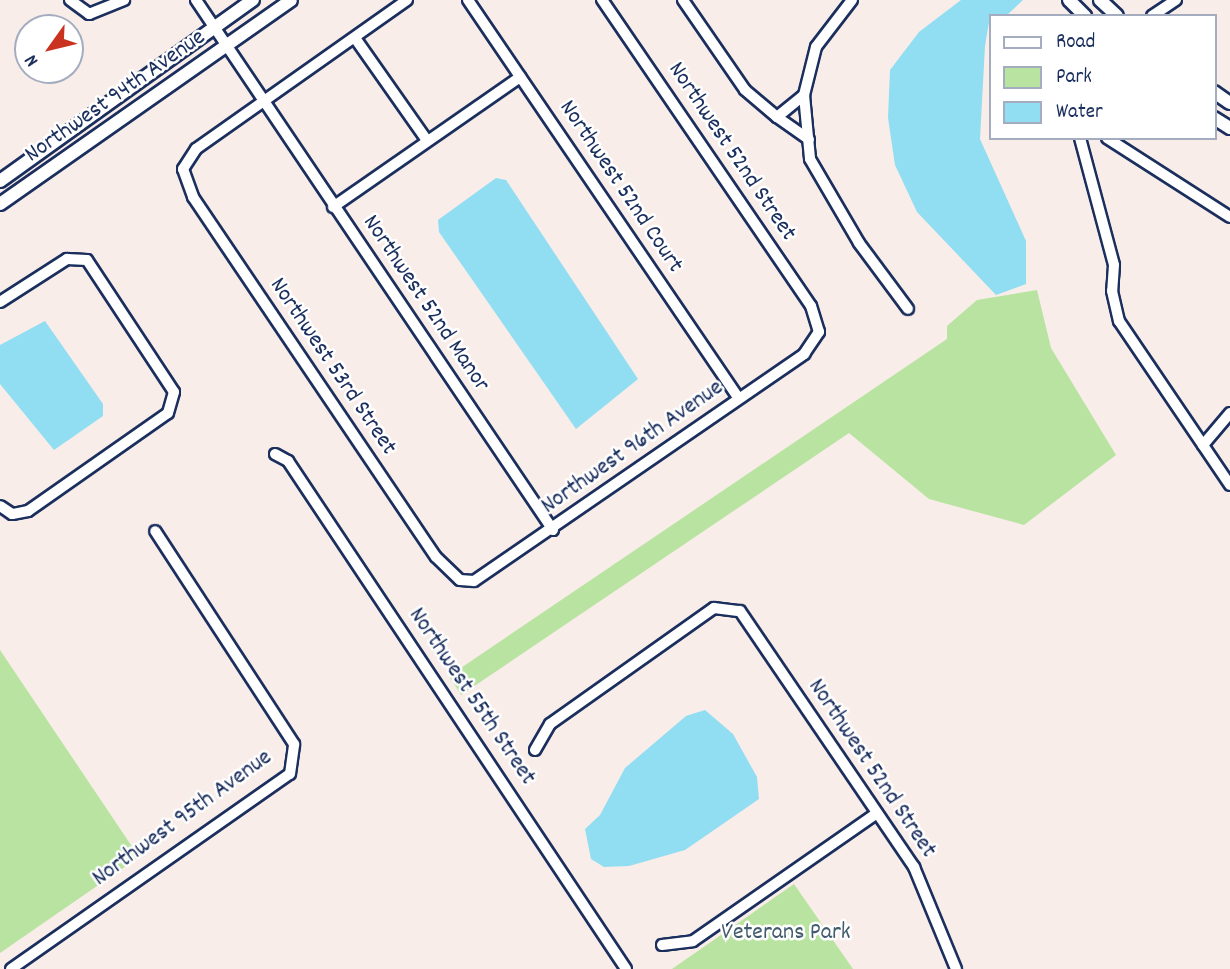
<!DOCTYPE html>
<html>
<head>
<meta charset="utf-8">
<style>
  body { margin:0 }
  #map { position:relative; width:1230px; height:969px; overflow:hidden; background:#f8ede9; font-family:Dekko,sans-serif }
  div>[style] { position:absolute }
  .green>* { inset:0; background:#b8e3a0 }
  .water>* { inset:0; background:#91ddf2 }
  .roads { filter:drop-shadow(2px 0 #1b2f5e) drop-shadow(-2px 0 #1b2f5e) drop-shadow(0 2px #1b2f5e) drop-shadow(0 -2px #1b2f5e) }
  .minor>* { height:10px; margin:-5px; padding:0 5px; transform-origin:5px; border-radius:5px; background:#fff }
  .tertiary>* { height:12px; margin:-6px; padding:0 6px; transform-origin:6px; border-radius:6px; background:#fff }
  span { translate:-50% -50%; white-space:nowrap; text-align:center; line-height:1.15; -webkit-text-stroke:5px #fff; paint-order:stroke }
  .street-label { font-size:24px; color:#1b2f5e }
  .park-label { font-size:24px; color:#425c6e }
  .legend { position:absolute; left:989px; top:14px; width:228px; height:126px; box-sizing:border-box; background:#fff; border:2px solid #a4acbf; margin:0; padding:9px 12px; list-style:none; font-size:21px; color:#1b2f5e }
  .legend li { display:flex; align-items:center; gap:14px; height:35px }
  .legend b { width:35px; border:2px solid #a4acbf }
  .north { position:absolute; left:14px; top:14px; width:70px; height:70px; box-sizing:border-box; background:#fff; border:2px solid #a4acbf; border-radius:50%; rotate:236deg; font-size:19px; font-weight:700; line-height:28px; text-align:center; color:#1b2f5e }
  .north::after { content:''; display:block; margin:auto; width:24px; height:32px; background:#c8321e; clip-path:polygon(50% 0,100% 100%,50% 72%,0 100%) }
</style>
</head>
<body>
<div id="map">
  <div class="green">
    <div style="clip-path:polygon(1037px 290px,1051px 348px,1116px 455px,1024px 525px,929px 499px,849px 433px,461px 695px,449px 676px,947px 339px,947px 326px,977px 300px)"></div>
    <div style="clip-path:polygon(0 650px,139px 857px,0 953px)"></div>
    <div style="clip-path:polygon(794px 884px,853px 969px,672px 969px)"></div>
  </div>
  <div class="water">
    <div style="clip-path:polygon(961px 0,1023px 0,1006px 16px,990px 16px,985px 46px,980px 139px,1026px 241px,1026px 284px,996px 295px,917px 212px,895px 165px,888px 118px,890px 70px,919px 32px)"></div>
    <div style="clip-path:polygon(496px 178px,506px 180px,638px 379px,576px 429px,439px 232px,438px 220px)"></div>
    <div style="clip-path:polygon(45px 321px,103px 404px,103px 416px,54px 450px,0 384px,0 345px)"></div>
    <div style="clip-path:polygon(705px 710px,733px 734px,757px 777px,759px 799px,685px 850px,629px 866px,604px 867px,591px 859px,585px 829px,600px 815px,625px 768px,686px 716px)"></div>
  </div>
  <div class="roads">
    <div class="minor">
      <div style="left:70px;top:0;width:24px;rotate:36deg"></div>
      <div style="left:89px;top:14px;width:38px;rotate:-22deg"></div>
      <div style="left:196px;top:0;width:639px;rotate:56.04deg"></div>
      <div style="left:407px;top:0;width:258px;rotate:144.8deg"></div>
      <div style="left:196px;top:149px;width:24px;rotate:123deg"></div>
      <div style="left:183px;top:169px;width:30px;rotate:70deg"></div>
      <div style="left:193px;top:197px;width:434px;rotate:56deg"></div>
      <div style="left:436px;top:557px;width:33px;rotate:44deg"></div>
      <div style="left:460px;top:580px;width:14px;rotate:4deg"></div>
      <div style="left:474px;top:581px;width:401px;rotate:-34.5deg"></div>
      <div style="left:804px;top:354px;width:27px;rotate:-56deg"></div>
      <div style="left:819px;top:332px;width:27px;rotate:-107deg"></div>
      <div style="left:811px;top:306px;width:371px;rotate:-124.3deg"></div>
      <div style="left:468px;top:0;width:481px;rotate:55.8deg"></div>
      <div style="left:683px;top:0;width:109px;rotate:55.4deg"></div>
      <div style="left:745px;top:90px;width:42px;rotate:40.2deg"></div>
      <div style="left:777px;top:117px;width:35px;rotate:-39deg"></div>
      <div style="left:852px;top:0;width:59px;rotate:127.5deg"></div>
      <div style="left:816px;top:47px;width:49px;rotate:104deg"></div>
      <div style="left:804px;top:95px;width:64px;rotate:84.6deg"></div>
      <div style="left:810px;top:159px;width:97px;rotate:59.7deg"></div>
      <div style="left:859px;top:243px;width:82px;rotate:53.4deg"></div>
      <div style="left:1152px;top:16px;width:29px;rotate:-34deg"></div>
      <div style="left:355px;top:38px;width:123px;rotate:54.9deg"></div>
      <div style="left:777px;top:117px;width:39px;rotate:35deg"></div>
      <div style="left:1080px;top:138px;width:131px;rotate:75deg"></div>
      <div style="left:1114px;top:265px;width:26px;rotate:94deg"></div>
      <div style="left:1112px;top:291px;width:31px;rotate:77deg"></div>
      <div style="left:1119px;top:321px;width:198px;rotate:55.9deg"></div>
      <div style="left:1107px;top:138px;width:146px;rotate:32.7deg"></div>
      <div style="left:333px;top:207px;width:228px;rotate:-34.8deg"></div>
      <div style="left:0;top:302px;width:80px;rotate:-32.7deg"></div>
      <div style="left:67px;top:259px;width:20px;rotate:3deg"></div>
      <div style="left:87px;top:260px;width:158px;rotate:56.6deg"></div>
      <div style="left:174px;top:392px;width:22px;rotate:106deg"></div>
      <div style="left:168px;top:413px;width:171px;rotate:145deg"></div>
      <div style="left:28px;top:511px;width:16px;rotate:169deg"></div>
      <div style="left:12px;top:514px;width:14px;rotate:-146deg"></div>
      <div style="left:1203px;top:445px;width:42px;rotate:-49.8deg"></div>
      <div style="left:275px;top:454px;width:15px;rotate:28deg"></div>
      <div style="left:288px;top:461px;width:610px;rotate:56.36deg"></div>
      <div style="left:535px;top:750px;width:30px;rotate:-60deg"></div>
      <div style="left:550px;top:724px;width:201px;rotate:-35.3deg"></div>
      <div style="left:714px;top:608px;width:26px;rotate:7deg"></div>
      <div style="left:740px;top:611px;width:310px;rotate:55.8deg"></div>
      <div style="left:914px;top:867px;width:110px;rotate:67.6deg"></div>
      <div style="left:662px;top:945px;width:31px;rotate:-7deg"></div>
      <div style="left:693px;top:941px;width:224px;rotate:-34.8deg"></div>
      <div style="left:11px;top:969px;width:340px;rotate:-35deg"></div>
      <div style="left:290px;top:774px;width:30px;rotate:-82deg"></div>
      <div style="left:294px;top:744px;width:254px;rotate:-123.1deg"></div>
    </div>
    <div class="tertiary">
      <div style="left:1069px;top:0;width:23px;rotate:45deg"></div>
      <div style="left:1100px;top:0;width:23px;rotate:43deg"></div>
      <div style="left:1214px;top:92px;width:19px;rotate:35deg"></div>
      <div style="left:1214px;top:118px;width:19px;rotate:32deg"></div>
      <div style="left:0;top:181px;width:311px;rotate:-35.6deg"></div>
      <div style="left:0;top:204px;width:355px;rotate:-35deg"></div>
    </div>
  </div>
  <div class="street-label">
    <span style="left:116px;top:97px;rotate:-35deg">Northwest 94th Avenue</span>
    <span style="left:731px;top:152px;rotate:56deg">Northwest 52nd Street</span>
    <span style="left:620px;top:187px;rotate:56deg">Northwest 52nd Court</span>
    <span style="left:425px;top:304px;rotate:56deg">Northwest 52nd Manor</span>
    <span style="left:332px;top:367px;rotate:56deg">Northwest 53rd Street</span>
    <span style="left:633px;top:448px;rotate:-35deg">Northwest 96th Avenue</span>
    <span style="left:471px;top:697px;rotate:56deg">Northwest 55th Street</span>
    <span style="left:871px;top:769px;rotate:56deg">Northwest 52nd Street</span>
    <span style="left:183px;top:819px;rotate:-36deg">Northwest 95th Avenue</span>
  </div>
  <div class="park-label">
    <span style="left:786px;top:934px">Veterans Park</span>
  </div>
  <ul class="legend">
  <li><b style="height:9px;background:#fff"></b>Road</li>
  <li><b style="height:19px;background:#b8e3a0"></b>Park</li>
  <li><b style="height:19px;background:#91ddf2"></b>Water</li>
  </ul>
  <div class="north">N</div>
</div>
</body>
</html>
